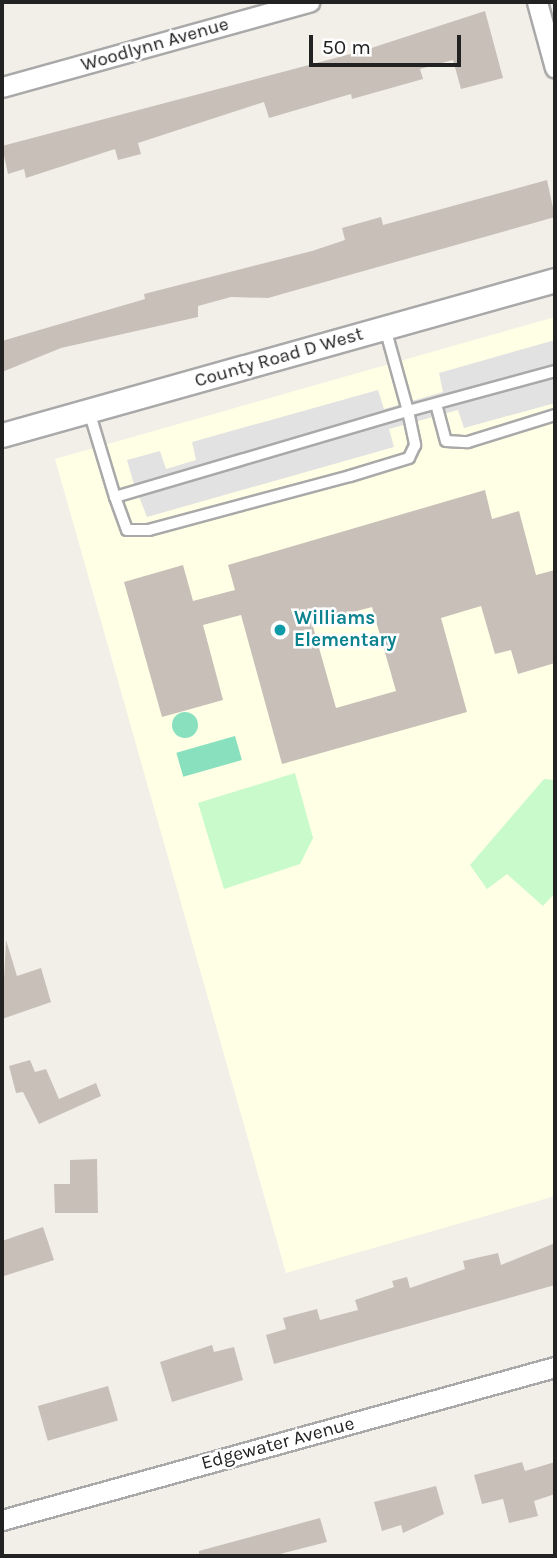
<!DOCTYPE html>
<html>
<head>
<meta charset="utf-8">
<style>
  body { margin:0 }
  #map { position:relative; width:557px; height:1558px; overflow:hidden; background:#f2efe9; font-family:Karla,sans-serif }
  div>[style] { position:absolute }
  .education>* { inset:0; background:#ffffe5 }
  .park>* { inset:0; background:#c8facc }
  .pitch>* { inset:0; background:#88e0be; transform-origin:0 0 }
  .round { border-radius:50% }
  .parking>* { inset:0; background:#e2e2e2 }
  .building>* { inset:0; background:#c7bfb8; transform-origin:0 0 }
  .roads { filter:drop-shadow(2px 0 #a9a9a9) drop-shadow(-2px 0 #a9a9a9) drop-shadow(0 2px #a9a9a9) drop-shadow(0 -2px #a9a9a9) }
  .service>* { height:10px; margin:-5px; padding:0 5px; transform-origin:5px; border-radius:5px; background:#fff }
  .minor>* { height:19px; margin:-9.5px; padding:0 9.5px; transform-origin:9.5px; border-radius:9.5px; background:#fff }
  .tertiary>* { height:23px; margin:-11.5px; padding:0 11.5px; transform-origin:11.5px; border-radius:11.5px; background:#fff }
  .dots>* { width:19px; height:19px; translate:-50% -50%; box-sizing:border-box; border:4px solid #fff; border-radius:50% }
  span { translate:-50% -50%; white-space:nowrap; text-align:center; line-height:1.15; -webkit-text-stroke:5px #fff; paint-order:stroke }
  .street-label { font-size:19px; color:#222 }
  .culture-label { font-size:19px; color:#0d838f; font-weight:700 }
  .left { translate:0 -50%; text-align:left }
  .frame { position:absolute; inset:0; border:4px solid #222; pointer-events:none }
  .scale { position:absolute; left:309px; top:35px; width:152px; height:32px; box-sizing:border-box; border:4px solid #222; border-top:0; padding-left:9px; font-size:21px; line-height:24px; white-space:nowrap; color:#222; -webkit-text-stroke:5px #fff; paint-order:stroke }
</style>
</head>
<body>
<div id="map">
  <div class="education">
    <div style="clip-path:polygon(555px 317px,555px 1196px,286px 1273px,55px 459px)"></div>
  </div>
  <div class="park">
    <div style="clip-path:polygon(295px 773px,313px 838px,300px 864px,224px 889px,198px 803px)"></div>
    <div style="clip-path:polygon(544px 779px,555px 780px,555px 893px,543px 906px,507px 874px,487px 889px,470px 865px)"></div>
  </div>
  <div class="pitch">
    <div class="round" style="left:172px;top:712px;width:26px;height:26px"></div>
    <div style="left:235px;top:736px;width:25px;height:61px;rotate:74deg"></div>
  </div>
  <div class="parking">
    <div style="clip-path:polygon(555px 340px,555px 403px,464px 428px,458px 410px,389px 429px,394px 447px,147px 517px,133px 481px,127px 460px,160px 451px,166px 469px,196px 460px,192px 442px,378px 390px,384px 409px,443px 392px,439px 373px)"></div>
  </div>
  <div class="building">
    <div style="clip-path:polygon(485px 11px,503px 78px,461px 89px,453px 60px,420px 69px,423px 79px,352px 99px,351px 94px,269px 118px,264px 102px,138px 143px,141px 154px,118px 160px,115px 149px,26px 178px,24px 169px,8px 174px,2px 146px,362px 51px)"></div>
    <div style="clip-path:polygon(547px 180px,555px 217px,268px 298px,231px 297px,198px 306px,198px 317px,61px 348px,2px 372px,2px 341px,145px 299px,144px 294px,312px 251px,345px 240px,342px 228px,381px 217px,383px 225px)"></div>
    <div style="clip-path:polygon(evenodd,485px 490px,492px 519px,519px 511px,536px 575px,555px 570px,555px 663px,518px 674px,511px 650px,495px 654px,481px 606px,441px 618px,467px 712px,282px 764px,241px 615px,203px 625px,223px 700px,162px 717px,124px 582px,183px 565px,193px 601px,235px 590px,228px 565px,485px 490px,372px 607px,396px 691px,336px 708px,312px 623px,372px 607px)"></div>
    <div style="clip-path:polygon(6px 940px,17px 976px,41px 968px,51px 1002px,2px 1019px)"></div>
    <div style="clip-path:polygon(30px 1060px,35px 1072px,46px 1069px,59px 1099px,96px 1083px,101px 1096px,39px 1124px,23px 1092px,16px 1093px,9px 1066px)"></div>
    <div style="clip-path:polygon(97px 1159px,98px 1213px,55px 1213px,54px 1184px,70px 1184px,70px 1160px)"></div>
    <div style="clip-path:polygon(43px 1227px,54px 1260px,4px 1276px,2px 1241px)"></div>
    <div style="clip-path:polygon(555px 1243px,555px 1285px,274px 1364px,266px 1335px,286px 1329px,283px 1318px,317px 1309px,320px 1320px,358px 1310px,355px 1300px,394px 1287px,392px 1281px,407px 1277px,410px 1288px,465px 1269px,463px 1261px,498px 1253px,501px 1265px)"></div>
    <div style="clip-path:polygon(212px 1345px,214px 1352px,234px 1347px,243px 1380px,172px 1402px,160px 1362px)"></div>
    <div style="left:108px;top:1386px;width:36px;height:73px;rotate:74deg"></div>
    <div style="clip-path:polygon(522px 1462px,525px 1471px,555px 1462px,555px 1494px,534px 1501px,538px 1516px,509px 1523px,503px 1499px,482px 1504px,474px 1475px)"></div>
    <div style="clip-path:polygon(436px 1486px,444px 1514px,403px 1533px,401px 1525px,382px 1531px,374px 1502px)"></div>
    <div style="clip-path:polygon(320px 1518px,327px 1542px,272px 1556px,199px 1556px,199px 1551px)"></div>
  </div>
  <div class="roads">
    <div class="service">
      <div style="left:385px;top:328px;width:86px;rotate:74.5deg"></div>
      <div style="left:408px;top:411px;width:152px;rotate:-15.2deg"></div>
      <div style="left:436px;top:404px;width:38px;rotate:75deg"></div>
      <div style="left:446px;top:441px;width:22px;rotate:3deg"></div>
      <div style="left:468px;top:442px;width:91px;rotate:-17.2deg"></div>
      <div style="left:89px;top:411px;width:90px;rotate:73.2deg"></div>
      <div style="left:115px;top:497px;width:305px;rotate:-16.4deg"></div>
      <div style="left:408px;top:411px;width:35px;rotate:78deg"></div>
      <div style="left:415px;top:445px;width:14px;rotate:115deg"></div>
      <div style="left:409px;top:458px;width:62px;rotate:163deg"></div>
      <div style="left:350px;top:476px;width:208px;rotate:165deg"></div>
      <div style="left:149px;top:530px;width:22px;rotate:180deg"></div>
      <div style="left:127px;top:530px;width:35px;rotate:-110deg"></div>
    </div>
    <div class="minor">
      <div style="left:537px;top:2px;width:68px;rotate:74.7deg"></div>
      <div style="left:2px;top:87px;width:319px;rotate:-15.5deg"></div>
      <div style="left:2px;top:1520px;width:574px;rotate:-15.47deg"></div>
    </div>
    <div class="tertiary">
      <div style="left:2px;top:435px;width:574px;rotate:-15.66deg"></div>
    </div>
  </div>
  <div class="dots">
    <div style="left:280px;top:630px;background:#0f9aa8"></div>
  </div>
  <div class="street-label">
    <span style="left:155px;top:45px;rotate:-16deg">Woodlynn Avenue</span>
    <span style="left:279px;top:358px;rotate:-16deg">County Road D West</span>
    <span style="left:278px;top:1444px;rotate:-15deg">Edgewater Avenue</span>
  </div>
  <div class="culture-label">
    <span class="left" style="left:294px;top:630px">Williams<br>Elementary</span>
  </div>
  <div class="frame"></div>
  <div class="scale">50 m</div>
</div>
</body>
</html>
